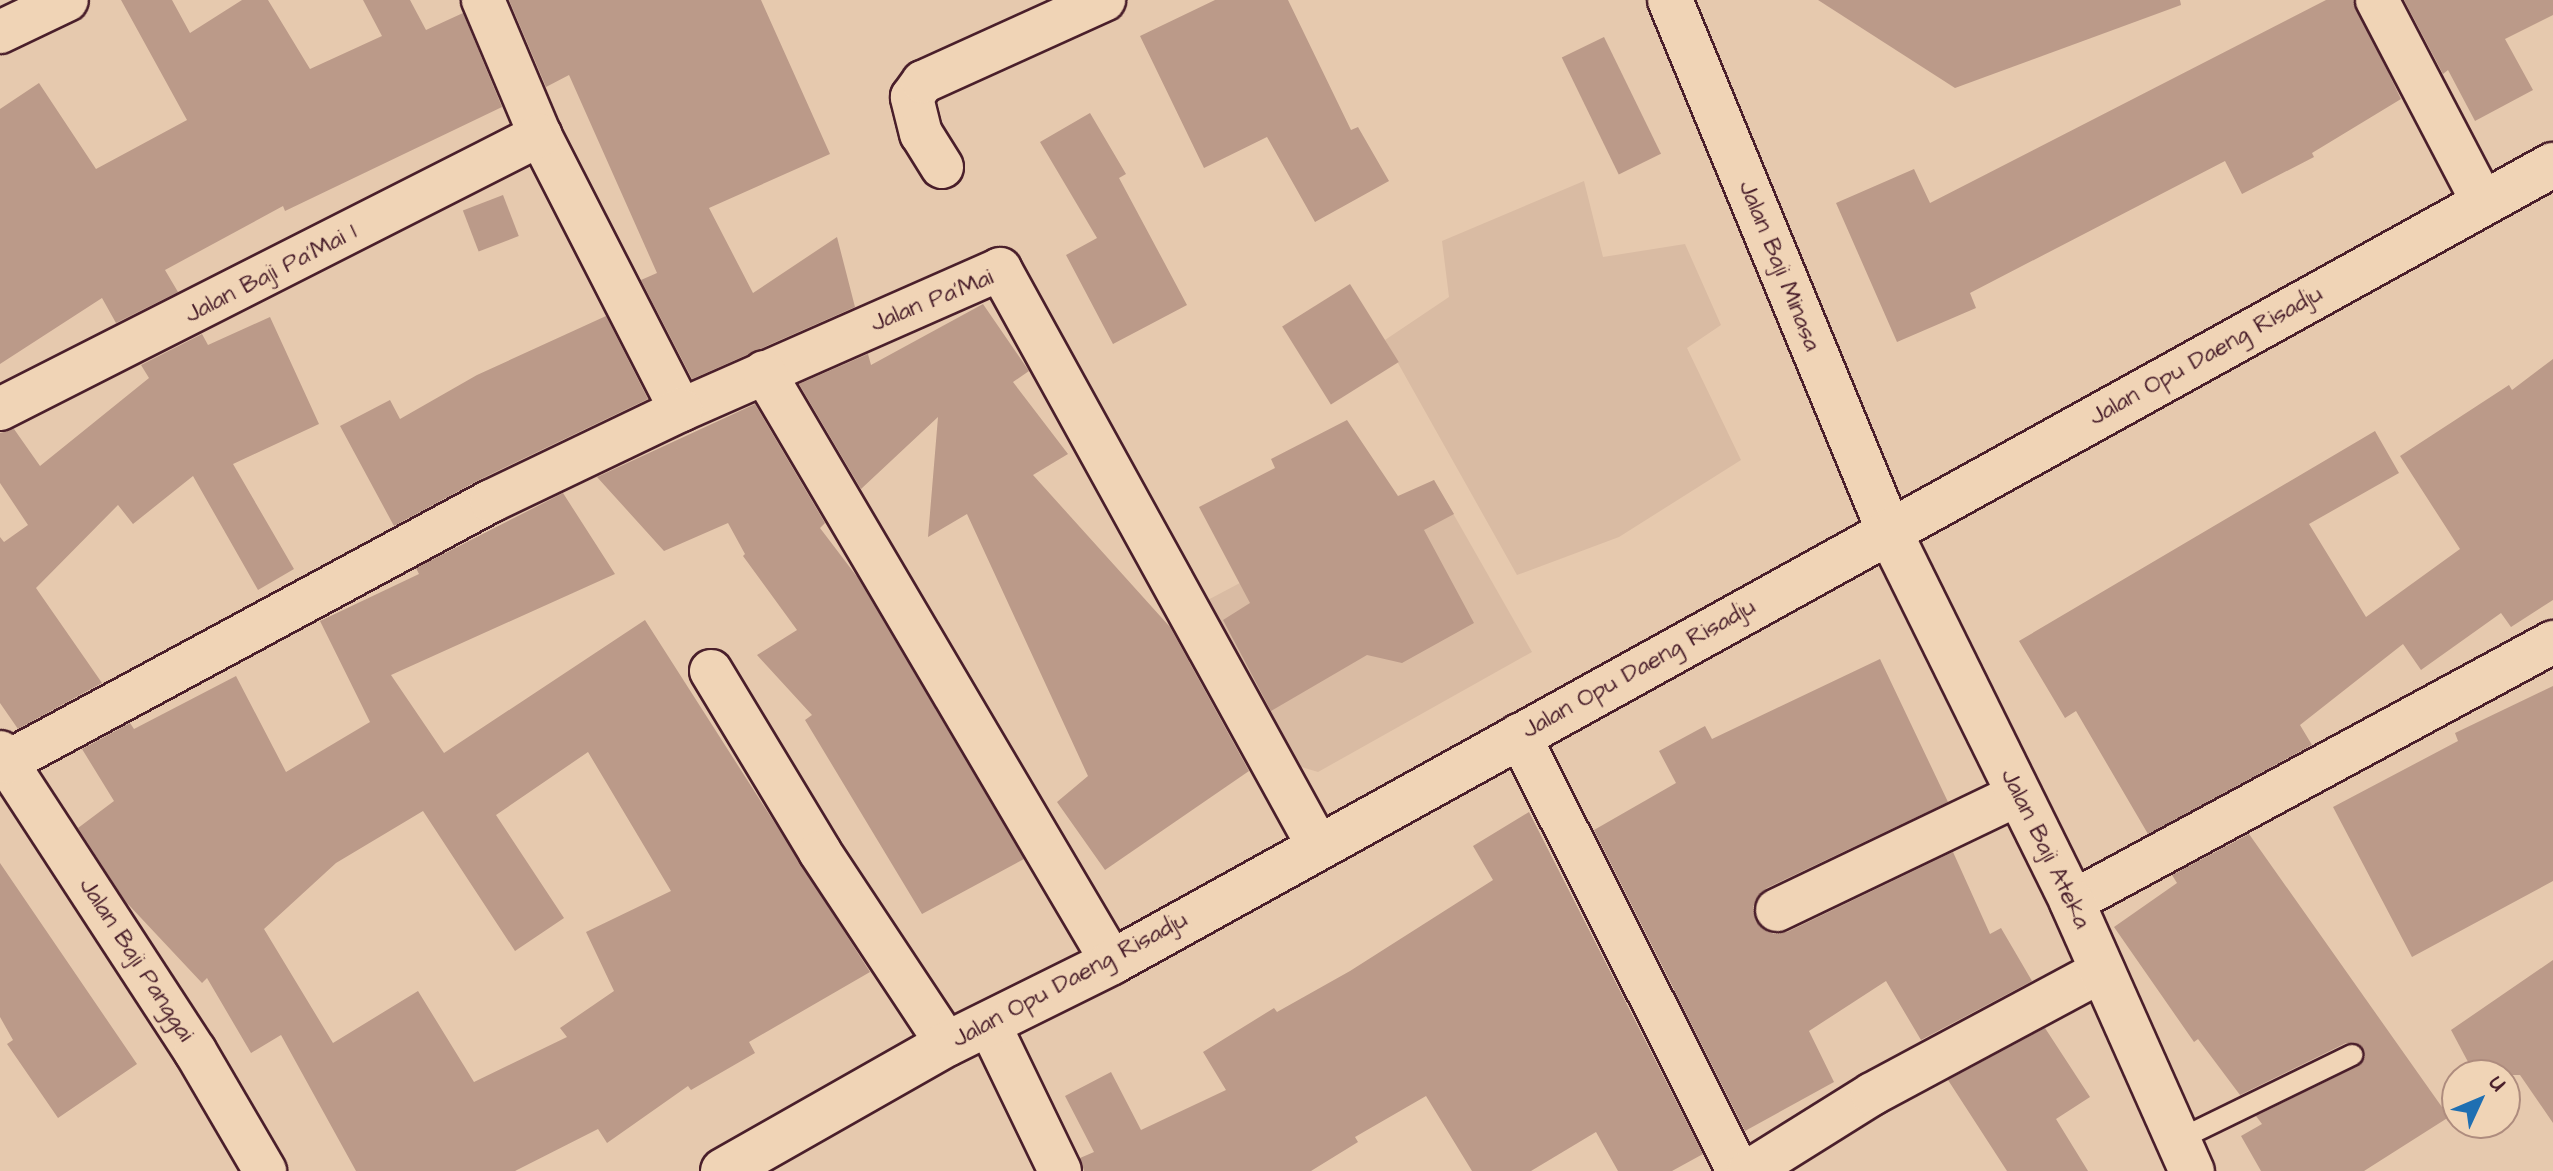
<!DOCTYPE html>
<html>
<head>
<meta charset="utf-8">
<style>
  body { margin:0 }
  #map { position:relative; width:2553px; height:1171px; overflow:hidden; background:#e6c9ae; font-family:"Architects Daughter",sans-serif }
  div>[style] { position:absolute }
  .built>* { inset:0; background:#d9bba3 }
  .building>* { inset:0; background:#bb9a89; transform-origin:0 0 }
  .roads { filter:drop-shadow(2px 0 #4a1f2b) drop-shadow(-2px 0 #4a1f2b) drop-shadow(0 2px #4a1f2b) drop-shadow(0 -2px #4a1f2b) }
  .lane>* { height:20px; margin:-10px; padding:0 10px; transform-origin:10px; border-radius:10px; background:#f0d4b6 }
  .street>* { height:42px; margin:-21px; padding:0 21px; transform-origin:21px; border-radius:21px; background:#f0d4b6 }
  .secondary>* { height:44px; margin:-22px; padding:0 22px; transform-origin:22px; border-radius:22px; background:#f0d4b6 }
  span { translate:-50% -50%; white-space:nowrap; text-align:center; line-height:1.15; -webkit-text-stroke:6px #f0d4b6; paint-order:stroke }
  .street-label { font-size:24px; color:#4a1f2b }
  .north { position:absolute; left:2441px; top:1059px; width:80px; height:80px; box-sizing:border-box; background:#f0d4b6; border:2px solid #ae8c7e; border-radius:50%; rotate:46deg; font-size:22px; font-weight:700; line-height:32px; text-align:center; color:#4a1f2b }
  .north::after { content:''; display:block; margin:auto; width:28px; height:36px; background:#1f6fb2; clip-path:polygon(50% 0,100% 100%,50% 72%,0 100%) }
</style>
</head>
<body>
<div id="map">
  <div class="built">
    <div style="clip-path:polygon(1584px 181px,1603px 257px,1685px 244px,1721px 325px,1687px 348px,1741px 460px,1619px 537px,1517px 575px,1385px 340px,1449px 297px,1442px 241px)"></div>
    <div style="clip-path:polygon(1434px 480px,1532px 652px,1318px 772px,1285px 762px,1204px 602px)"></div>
  </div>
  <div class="building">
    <div style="clip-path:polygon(121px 0,172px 0,190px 33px,242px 0,268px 0,310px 69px,382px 36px,363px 0,410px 0,426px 30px,463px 13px,502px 107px,285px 211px,283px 206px,165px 270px,178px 292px,116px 323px,102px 298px,0 364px,0 109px,39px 83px,96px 169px,187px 120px)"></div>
    <div style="clip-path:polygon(509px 0,761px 0,830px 154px,709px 208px,753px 293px,837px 237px,855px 307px,692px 379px,641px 280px,657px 273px,569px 75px,546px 87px)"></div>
    <div style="clip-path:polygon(1215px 0,1288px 0,1351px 130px,1358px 127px,1389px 181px,1315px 222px,1267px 137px,1204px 168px,1140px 36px)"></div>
    <div style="clip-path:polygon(1818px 0,2180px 0,2181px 5px,1955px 88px)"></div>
    <div style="clip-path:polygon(2326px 0,2353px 0,2401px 99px,2312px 153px,2314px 157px,2242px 194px,2225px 161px,1970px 293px,1976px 308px,1897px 342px,1836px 203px,1914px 169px,1930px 203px)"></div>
    <div style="clip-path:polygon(2404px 0,2553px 0,2553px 15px,2505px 39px,2533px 90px,2475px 121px,2448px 70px,2443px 74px)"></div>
    <div style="left:1604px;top:37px;width:130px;height:47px;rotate:64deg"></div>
    <div style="clip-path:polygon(1090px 113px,1126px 174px,1119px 178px,1187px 305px,1113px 344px,1066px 255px,1097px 238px,1040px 142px)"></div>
    <div style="left:503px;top:195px;width:44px;height:43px;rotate:69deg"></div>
    <div style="left:1350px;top:284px;width:92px;height:80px;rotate:58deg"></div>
    <div style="clip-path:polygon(983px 304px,1029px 371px,1013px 382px,1068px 454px,1033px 475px,1170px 627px,1249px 771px,1105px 870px,1057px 802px,1088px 776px,967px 514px,928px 537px,938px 417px,861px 489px,799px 384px,868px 354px,871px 365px)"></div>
    <div style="clip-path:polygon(606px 316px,648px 399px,481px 479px,394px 526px,340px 426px,390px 400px,400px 419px,477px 375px)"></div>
    <div style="clip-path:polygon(270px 317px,319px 424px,233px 464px,294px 569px,258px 590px,193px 476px,133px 524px,118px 505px,36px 588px,102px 683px,18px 729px,0 703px,0 537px,4px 542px,28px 525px,0 483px,0 433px,14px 429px,40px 466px,149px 378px,141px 365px,202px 334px,208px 345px)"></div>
    <div style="clip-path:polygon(2553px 359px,2553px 600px,2511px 627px,2501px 613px,2421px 670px,2403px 644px,2300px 725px,2312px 745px,2148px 834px,2076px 711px,2065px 718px,2019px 641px,2375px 431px,2399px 473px,2309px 524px,2366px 617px,2460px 549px,2400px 456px,2509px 385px,2512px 390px)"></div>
    <div style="clip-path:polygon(755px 404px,825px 523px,820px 528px,858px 578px,1024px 859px,922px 914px,805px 720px,812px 715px,757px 655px,797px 630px,743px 556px,745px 554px,728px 523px,664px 551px,597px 477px)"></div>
    <div style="clip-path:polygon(1347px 420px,1398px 496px,1434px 480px,1454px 514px,1424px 530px,1474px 623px,1402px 663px,1367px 655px,1271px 711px,1223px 620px,1250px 603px,1199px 507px,1275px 468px,1271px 459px)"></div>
    <div style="clip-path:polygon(evenodd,563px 493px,615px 574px,391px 675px,444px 753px,645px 620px,870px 972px,749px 1042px,755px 1053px,691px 1090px,688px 1086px,607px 1143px,598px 1129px,515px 1171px,356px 1171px,281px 1035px,251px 1053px,207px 978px,202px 983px,126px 902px,78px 828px,114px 801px,82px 749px,130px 723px,134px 729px,236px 676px,286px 772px,370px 722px,320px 621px,419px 574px,416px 568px,563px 493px,588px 752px,671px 891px,586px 932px,614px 991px,560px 1028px,567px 1037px,474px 1082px,418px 991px,333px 1043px,264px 929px,336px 863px,423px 811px,515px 951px,564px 918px,496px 815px,588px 752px)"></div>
    <div style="clip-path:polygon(1880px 659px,1948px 802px,1767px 888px,1758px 896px,1753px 907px,1756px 921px,1764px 930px,1774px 934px,1787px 932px,1953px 852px,1990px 934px,2001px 928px,2032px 981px,1921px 1040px,1886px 981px,1809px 1031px,1834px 1082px,1745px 1131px,1594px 830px,1676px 783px,1659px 751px,1705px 726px,1712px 739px)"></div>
    <div style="clip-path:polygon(2553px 686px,2553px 881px,2412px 957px,2333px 807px,2458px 741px,2455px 733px)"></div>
    <div style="clip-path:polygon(1529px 812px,1703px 1154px,1672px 1171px,1618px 1171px,1596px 1132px,1531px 1171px,1472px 1171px,1426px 1096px,1355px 1137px,1358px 1142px,1311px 1171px,1084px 1171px,1080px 1158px,1094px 1152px,1065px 1096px,1111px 1072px,1141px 1130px,1226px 1090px,1203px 1052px,1274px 1008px,1277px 1012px,1350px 971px,1493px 880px,1473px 846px)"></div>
    <div style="clip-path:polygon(2249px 834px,2449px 1117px,2364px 1171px,2261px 1171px,2241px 1136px,2262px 1124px,2256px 1116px,2358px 1066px,2365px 1057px,2360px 1045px,2346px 1043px,2240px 1095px,2198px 1039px,2194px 1042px,2114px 927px,2177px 883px,2172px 875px)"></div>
    <div style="clip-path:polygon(0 863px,137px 1064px,58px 1118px,7px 1044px,13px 1040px,0 1017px)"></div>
    <div style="clip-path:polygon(2553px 960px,2553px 1123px,2520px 1075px,2475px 1075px,2451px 1030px)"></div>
    <div style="clip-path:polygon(2045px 1028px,2090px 1097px,2056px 1119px,2088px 1171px,2007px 1171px,1948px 1080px)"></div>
  </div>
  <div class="roads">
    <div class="lane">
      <div style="left:2178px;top:1140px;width:194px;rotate:-26deg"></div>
    </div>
    <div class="street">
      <div style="left:483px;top:0;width:147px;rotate:67.1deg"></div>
      <div style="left:540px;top:135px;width:309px;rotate:62.9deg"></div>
      <div style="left:681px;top:410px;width:349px;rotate:-23.8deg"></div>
      <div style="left:1000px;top:269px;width:659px;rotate:61.14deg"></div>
      <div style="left:2377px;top:0;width:229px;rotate:62.4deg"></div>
      <div style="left:0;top:32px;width:74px;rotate:-25.5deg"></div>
      <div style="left:942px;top:167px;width:39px;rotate:-122deg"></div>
      <div style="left:921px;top:134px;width:38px;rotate:-104deg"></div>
      <div style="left:912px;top:97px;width:19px;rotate:-54deg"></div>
      <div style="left:923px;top:82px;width:199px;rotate:-24.4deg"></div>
      <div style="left:764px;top:372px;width:685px;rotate:59.47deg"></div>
      <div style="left:0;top:409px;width:606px;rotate:-26.9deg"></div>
      <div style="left:711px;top:671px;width:211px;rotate:58.9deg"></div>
      <div style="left:820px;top:852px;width:230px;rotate:56.5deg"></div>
      <div style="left:1519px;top:735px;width:488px;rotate:63.3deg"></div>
      <div style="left:0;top:752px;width:357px;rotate:56.9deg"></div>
      <div style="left:195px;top:1051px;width:139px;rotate:59.7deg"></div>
      <div style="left:7px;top:762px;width:550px;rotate:-28.34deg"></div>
      <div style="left:491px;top:501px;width:211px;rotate:-25.6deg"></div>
      <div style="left:2072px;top:902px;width:547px;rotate:-28.39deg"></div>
      <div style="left:1777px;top:910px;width:268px;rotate:-25.6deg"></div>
      <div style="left:989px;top:1024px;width:163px;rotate:64.2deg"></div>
      <div style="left:1749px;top:1171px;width:145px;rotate:-32deg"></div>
      <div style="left:1872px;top:1094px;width:262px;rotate:-28.2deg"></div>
    </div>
    <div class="secondary">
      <div style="left:1670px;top:0;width:574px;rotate:67.59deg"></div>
      <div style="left:1889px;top:531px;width:414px;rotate:63.7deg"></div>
      <div style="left:2072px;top:902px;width:295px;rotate:66deg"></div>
      <div style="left:723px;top:1171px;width:257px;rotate:-29.6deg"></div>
      <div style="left:947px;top:1044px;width:184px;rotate:-26.4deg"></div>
      <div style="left:1112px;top:962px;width:1647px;rotate:-28.95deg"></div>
    </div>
  </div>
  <div class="street-label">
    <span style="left:1779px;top:266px;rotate:68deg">Jalan Baji Minasa</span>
    <span style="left:271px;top:274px;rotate:-27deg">Jalan Baji Pa'Mai 1</span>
    <span style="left:932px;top:301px;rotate:-22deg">Jalan Pa'Mai</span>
    <span style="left:2206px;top:356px;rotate:-29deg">Jalan Opu Daeng Risadju</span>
    <span style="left:1639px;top:669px;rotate:-29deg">Jalan Opu Daeng Risadju</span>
    <span style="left:2045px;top:849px;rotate:64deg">Jalan Baji Ateka</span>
    <span style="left:136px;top:960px;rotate:57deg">Jalan Baji Panggai</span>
    <span style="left:1070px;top:980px;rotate:-28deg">Jalan Opu Daeng Risadju</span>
  </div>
  <div class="north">U</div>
</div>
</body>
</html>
